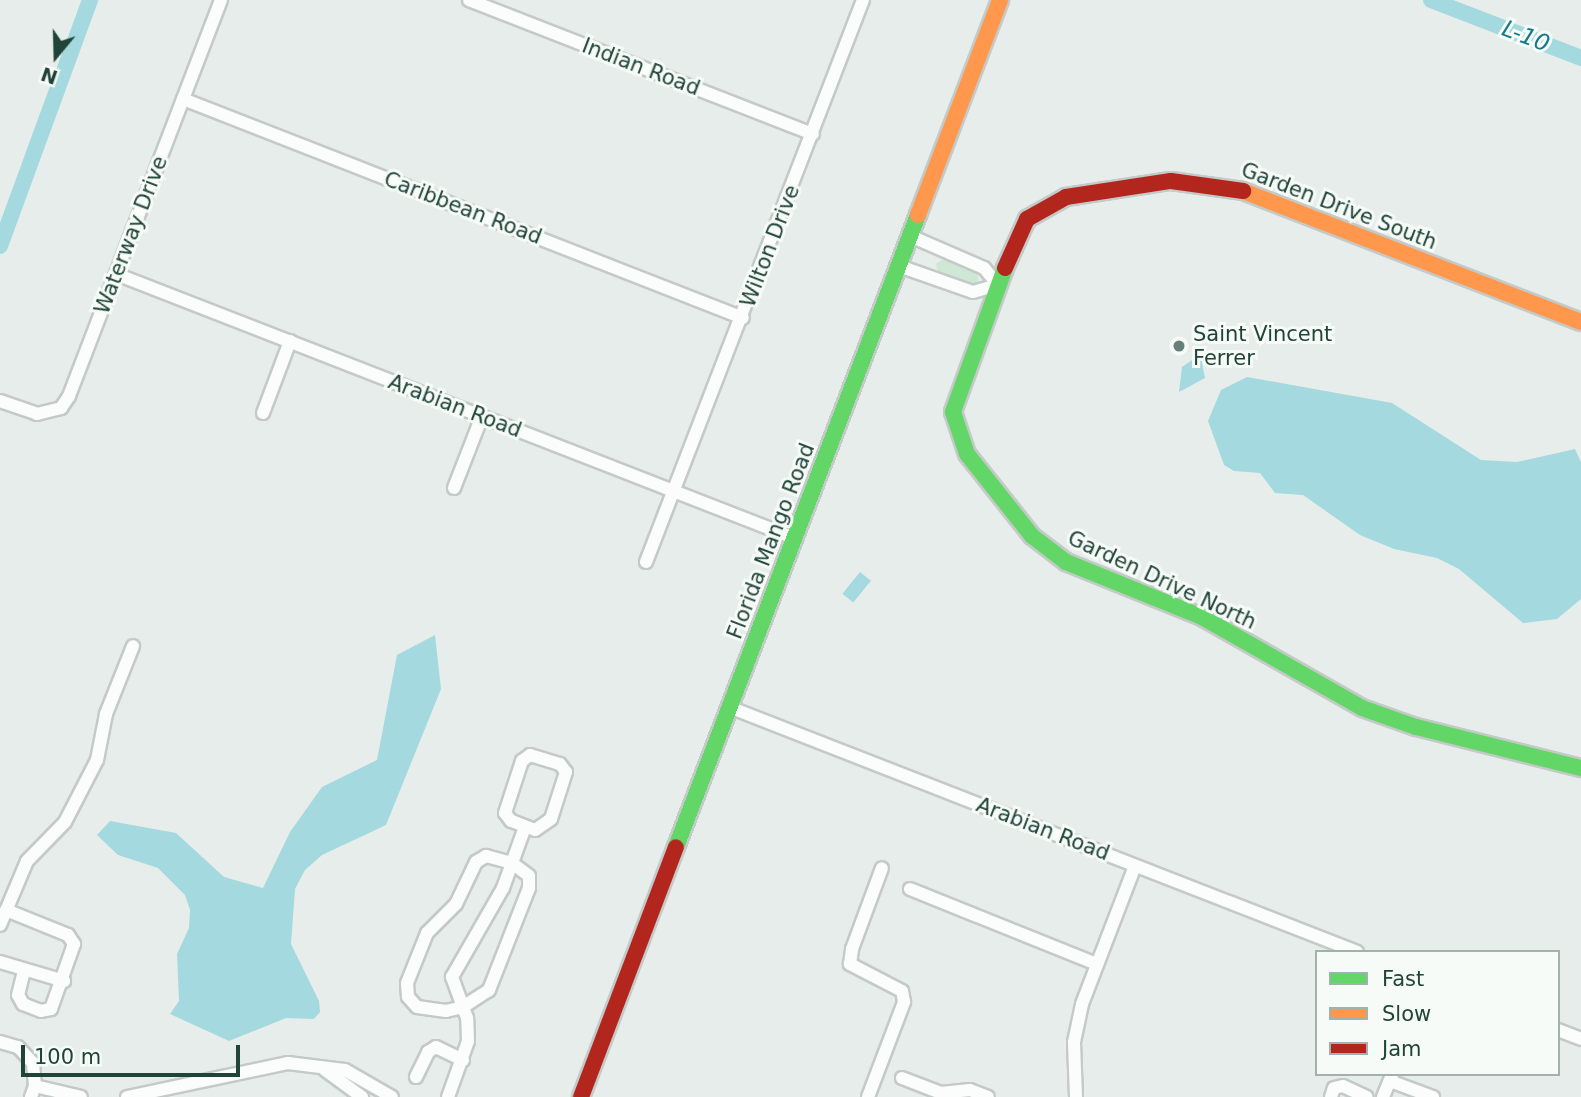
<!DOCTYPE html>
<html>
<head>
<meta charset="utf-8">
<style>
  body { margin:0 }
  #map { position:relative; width:1581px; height:1097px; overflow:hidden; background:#e7edea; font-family:"DejaVu Sans",sans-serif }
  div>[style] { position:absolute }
  .green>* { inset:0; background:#cfe7d5 }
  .water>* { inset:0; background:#a4d9df; transform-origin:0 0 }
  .canal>* { height:16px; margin:-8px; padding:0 8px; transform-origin:8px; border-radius:8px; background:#a4d9df }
  .roads { filter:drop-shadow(2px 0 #c4cac7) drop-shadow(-2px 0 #c4cac7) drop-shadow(0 2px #c4cac7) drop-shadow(0 -2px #c4cac7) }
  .street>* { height:12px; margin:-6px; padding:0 6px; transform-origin:6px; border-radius:6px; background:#fbfcfc }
  .fast>* { height:16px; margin:-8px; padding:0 8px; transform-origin:8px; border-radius:8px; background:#63d668 }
  .slow>* { height:16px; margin:-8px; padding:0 8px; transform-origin:8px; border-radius:8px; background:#ff974d }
  .jam>* { height:16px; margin:-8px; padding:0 8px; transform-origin:8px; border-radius:8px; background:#b3261e }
  .dots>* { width:19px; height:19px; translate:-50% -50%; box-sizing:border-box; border:4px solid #f6fbf8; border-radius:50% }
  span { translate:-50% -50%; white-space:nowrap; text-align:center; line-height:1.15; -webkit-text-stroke:6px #f6fbf8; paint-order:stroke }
  .street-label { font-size:21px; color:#214439 }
  .poi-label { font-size:21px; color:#214439 }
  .left { translate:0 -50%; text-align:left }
  .water-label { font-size:23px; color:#137a88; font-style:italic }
  .legend { position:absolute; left:1315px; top:950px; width:245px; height:126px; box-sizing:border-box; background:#f6fbf8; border:2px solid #a1b2ac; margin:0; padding:9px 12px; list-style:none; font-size:21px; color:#214439 }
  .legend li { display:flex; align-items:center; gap:14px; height:35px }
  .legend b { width:35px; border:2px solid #a1b2ac }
  .north { position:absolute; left:21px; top:21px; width:70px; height:70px; -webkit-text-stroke:5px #f6fbf8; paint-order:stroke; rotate:199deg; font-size:19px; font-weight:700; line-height:28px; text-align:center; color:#214439 }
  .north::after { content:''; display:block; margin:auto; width:24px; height:32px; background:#214439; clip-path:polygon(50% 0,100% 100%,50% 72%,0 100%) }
  .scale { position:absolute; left:21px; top:1045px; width:219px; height:32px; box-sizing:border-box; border:4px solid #214439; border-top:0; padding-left:9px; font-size:21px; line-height:24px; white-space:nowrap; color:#214439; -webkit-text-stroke:5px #f6fbf8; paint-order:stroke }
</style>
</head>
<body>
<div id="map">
  <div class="green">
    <div style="clip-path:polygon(943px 259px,977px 272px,979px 282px,972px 284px,938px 272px,936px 264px)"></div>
  </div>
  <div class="water">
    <div style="clip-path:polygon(1195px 358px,1201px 358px,1205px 378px,1179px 392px,1182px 367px)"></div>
    <div style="clip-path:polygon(1247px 377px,1392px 403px,1481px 460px,1517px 462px,1575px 449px,1581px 462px,1581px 599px,1557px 619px,1523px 623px,1459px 569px,1437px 558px,1394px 549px,1360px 535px,1303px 495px,1275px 493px,1260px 473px,1234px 471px,1224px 465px,1208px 421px,1221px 390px)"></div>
    <div style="left:860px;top:572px;width:14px;height:28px;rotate:39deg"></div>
    <div style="clip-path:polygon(435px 635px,441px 689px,386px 825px,322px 855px,305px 870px,295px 889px,291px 944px,319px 1001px,320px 1012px,314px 1019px,286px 1018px,229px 1041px,170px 1014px,179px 1001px,177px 954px,189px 928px,190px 910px,185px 895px,158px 868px,118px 855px,97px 835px,110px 821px,176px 833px,224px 877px,263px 888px,290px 832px,322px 787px,377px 760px,397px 655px)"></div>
  </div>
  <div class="canal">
    <div style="left:1431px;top:0;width:161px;rotate:21.1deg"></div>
    <div style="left:0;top:246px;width:262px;rotate:-69.9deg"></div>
  </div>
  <div class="roads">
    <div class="street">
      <div style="left:469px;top:0;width:369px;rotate:21.3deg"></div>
      <div style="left:183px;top:99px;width:601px;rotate:21.36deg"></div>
      <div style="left:899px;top:266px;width:78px;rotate:19.4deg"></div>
      <div style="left:973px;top:292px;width:26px;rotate:-16deg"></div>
      <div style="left:998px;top:285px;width:22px;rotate:-129deg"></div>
      <div style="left:984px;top:268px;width:81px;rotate:-156.6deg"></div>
      <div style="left:116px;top:274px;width:728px;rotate:21.27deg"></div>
      <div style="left:0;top:401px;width:39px;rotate:19deg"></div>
      <div style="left:37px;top:414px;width:25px;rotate:-14deg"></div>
      <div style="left:61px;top:408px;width:14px;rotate:-56deg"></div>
      <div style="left:69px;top:396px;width:424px;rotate:-69deg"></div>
      <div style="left:263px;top:413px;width:77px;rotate:-69.4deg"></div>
      <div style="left:454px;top:488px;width:77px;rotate:-68.7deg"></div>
      <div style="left:646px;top:562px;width:602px;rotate:-68.89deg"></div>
      <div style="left:729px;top:707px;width:674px;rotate:21.31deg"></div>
      <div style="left:530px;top:755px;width:31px;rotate:17deg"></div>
      <div style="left:560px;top:764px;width:10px;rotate:53deg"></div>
      <div style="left:566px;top:772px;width:49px;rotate:107.7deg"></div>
      <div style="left:551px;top:819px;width:19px;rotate:145deg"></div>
      <div style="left:535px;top:830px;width:26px;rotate:-159deg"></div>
      <div style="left:511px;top:821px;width:10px;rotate:-127deg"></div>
      <div style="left:505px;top:813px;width:55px;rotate:-71.9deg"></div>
      <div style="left:522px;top:761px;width:10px;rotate:-37deg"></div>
      <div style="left:486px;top:856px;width:27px;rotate:15deg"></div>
      <div style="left:512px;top:863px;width:21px;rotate:37deg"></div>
      <div style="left:529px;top:876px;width:12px;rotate:90deg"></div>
      <div style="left:529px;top:888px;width:110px;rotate:111.4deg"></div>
      <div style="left:489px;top:990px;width:31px;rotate:147deg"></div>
      <div style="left:463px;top:1007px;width:17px;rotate:167deg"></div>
      <div style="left:446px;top:1011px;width:29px;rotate:-172deg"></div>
      <div style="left:417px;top:1007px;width:13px;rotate:-132deg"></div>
      <div style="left:408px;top:997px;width:14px;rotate:-94deg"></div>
      <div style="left:407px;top:983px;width:54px;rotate:-68.2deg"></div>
      <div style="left:427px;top:933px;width:41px;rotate:-45deg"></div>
      <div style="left:456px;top:904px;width:47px;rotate:-64.5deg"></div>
      <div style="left:476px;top:862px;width:12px;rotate:-31deg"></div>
      <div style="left:910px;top:889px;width:201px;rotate:21.9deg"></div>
      <div style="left:6px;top:910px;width:67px;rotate:22deg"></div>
      <div style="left:68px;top:935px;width:11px;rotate:56deg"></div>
      <div style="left:74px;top:944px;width:69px;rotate:109.5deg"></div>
      <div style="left:51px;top:1009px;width:10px;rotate:169deg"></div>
      <div style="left:41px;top:1011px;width:19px;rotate:-159deg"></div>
      <div style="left:23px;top:1004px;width:10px;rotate:-119deg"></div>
      <div style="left:18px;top:995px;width:25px;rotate:-76deg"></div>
      <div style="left:0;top:925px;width:69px;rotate:-67.1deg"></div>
      <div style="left:27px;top:861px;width:54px;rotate:-45.7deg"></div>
      <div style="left:65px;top:822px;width:70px;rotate:-62.7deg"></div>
      <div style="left:97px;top:760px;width:47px;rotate:-78.9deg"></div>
      <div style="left:106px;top:714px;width:73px;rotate:-68.3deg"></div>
      <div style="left:0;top:962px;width:67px;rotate:16.5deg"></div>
      <div style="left:1558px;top:1030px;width:25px;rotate:21deg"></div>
      <div style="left:0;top:1042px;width:19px;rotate:16deg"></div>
      <div style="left:18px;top:1047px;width:22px;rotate:47deg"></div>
      <div style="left:33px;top:1063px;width:23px;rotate:85deg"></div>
      <div style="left:35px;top:1086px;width:12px;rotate:110deg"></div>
      <div style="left:325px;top:1070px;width:46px;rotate:36.1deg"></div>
      <div style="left:416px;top:1077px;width:28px;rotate:-64deg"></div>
      <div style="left:428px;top:1052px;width:9px;rotate:-32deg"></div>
      <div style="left:436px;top:1047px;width:30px;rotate:26deg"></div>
      <div style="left:902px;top:1078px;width:42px;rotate:21deg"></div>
      <div style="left:941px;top:1093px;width:29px;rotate:-6deg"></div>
      <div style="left:970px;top:1090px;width:19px;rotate:21deg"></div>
      <div style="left:1390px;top:1081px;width:46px;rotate:20.4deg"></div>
      <div style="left:35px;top:1086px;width:47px;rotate:13.4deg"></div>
      <div style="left:127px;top:1097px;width:165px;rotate:-11.9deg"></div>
      <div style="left:288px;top:1063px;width:57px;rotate:7deg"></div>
      <div style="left:345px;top:1070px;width:54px;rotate:29.9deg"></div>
      <div style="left:448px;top:1097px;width:59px;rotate:-70.3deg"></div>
      <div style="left:468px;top:1041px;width:23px;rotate:-92deg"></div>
      <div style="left:467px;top:1018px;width:44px;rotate:-110.1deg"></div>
      <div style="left:452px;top:977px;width:103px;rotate:-60.2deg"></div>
      <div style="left:503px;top:888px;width:65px;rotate:-70.2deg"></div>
      <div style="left:868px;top:1097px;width:102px;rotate:-69.2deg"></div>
      <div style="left:904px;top:1002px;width:11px;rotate:-100deg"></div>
      <div style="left:902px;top:991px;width:59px;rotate:-152.6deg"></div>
      <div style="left:850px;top:964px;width:15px;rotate:-82deg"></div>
      <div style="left:852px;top:949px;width:86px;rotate:-69.7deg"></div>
      <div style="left:1076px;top:1097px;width:55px;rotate:-92.1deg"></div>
      <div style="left:1074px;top:1042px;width:39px;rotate:-78deg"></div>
      <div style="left:1082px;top:1004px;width:148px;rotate:-69deg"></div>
      <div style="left:1331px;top:1097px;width:9px;rotate:-72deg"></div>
      <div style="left:1334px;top:1088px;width:9px;rotate:-13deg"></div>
      <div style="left:1343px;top:1086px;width:26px;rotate:25deg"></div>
      <div style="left:1383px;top:1097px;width:24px;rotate:-68deg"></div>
    </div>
    <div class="fast">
      <div style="left:1005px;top:268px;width:153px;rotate:109.9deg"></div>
      <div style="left:953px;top:412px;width:44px;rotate:71.6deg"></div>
      <div style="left:967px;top:454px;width:105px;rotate:51.6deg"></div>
      <div style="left:1032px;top:536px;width:43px;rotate:37.4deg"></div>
      <div style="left:1066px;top:562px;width:147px;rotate:22deg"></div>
      <div style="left:1202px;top:617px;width:184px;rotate:29.6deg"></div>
      <div style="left:1362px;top:708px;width:57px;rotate:19.4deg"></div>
      <div style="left:1416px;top:727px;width:170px;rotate:14deg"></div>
      <div style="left:676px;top:847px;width:677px;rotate:-69.05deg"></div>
    </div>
    <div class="slow">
      <div style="left:1243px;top:191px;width:362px;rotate:21.2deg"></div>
      <div style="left:918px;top:215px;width:230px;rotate:-69.1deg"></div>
    </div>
    <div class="jam">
      <div style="left:1005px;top:268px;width:54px;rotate:-65.8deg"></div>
      <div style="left:1027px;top:219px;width:45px;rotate:-29.4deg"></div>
      <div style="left:1066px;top:197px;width:106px;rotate:-8.7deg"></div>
      <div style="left:1171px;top:181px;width:73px;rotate:7.9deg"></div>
      <div style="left:581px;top:1097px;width:267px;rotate:-69.2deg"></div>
    </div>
  </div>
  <div class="dots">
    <div style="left:1179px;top:346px;background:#667f77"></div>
  </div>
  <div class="street-label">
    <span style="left:641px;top:67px;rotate:21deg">Indian Road</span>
    <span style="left:1339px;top:206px;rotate:21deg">Garden Drive South</span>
    <span style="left:463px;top:208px;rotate:21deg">Caribbean Road</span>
    <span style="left:131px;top:235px;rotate:-69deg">Waterway Drive</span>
    <span style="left:770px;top:246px;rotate:-69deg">Wilton Drive</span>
    <span style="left:455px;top:406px;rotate:21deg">Arabian Road</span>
    <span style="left:771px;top:541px;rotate:-69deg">Florida Mango Road</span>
    <span style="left:1162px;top:580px;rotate:25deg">Garden Drive North</span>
    <span style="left:1043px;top:829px;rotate:21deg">Arabian Road</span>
  </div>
  <div class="poi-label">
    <span class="left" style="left:1193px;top:346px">Saint Vincent<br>Ferrer</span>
  </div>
  <div class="water-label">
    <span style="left:1526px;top:36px;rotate:21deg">L-10</span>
  </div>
  <ul class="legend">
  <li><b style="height:9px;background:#63d668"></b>Fast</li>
  <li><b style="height:9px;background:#ff974d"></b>Slow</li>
  <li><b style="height:9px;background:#b3261e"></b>Jam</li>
  </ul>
  <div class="north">N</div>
  <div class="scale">100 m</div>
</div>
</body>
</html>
